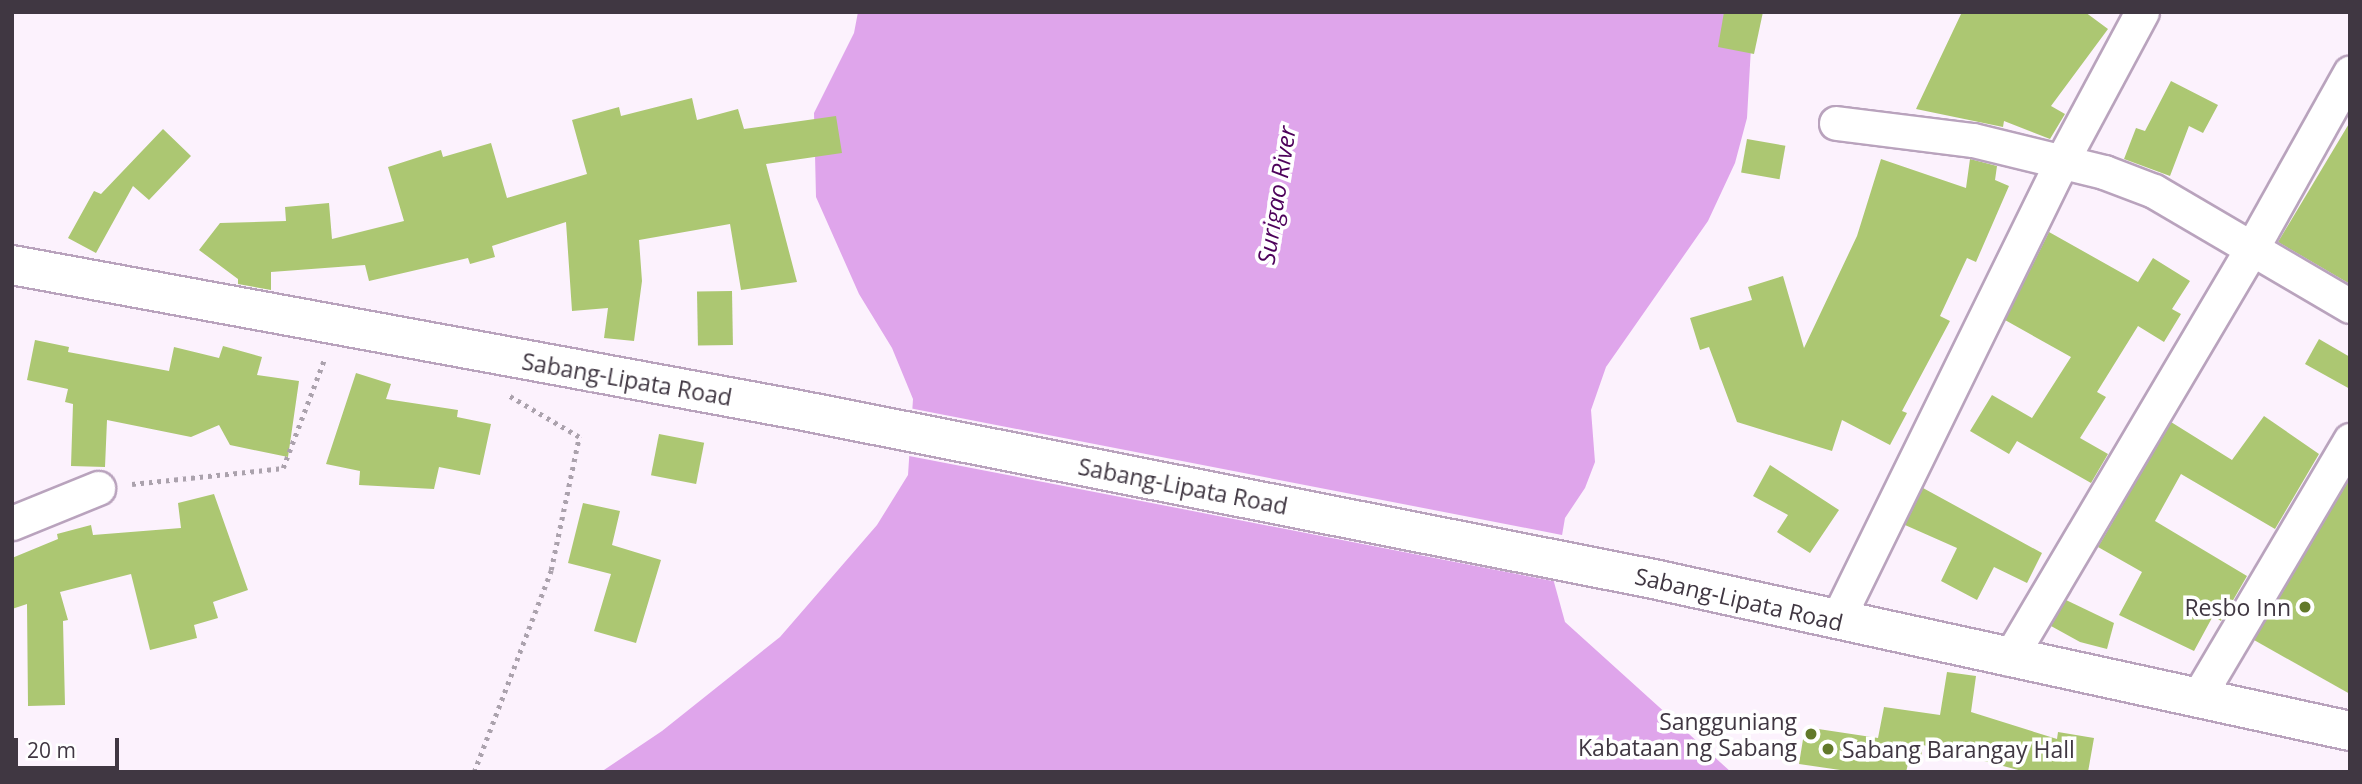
<!DOCTYPE html>
<html>
<head>
<meta charset="utf-8">
<style>
  body { margin:0 }
  #map { position:relative; width:2362px; height:784px; overflow:hidden; background:#fcf2fd; font-family:"Open Sans",sans-serif }
  div>[style] { position:absolute }
  .water>* { inset:0; background:#dfa5eb }
  .pier>* { inset:0; background:#fcf2fd; transform-origin:0 0 }
  .building>* { inset:0; background:#acc772; transform-origin:0 0 }
  .path>* { height:4.5px; margin-top:-2.25px; transform-origin:0; background:repeating-linear-gradient(90deg,#aba2ad 0 3.5px,transparent 0 8.5px) }
  .roads { filter:drop-shadow(2px 0 #b9a3bd) drop-shadow(-2px 0 #b9a3bd) drop-shadow(0 2px #b9a3bd) drop-shadow(0 -2px #b9a3bd) }
  .minor>* { height:33px; margin:-16.5px; padding:0 16.5px; transform-origin:16.5px; border-radius:16.5px; background:#fff }
  .secondary>* { height:38px; margin:-19px; padding:0 19px; transform-origin:19px; border-radius:19px; background:#fff }
  .dots>* { width:19px; height:19px; translate:-50% -50%; box-sizing:border-box; border:4px solid #fff; border-radius:50% }
  span { translate:-50% -50%; white-space:nowrap; text-align:center; line-height:1.15; -webkit-text-stroke:7px #fff; paint-order:stroke }
  .street-label { font-size:23px; color:#403742 }
  .poi-label { font-size:23px; color:#403742 }
  .right { translate:-100% -50%; text-align:right }
  .left { translate:0 -50%; text-align:left }
  .water-label { font-size:24px; color:#4d015a; font-style:italic }
  .frame { position:absolute; inset:0; border:14px solid #403742; pointer-events:none }
  .scale { position:absolute; left:14px; top:738px; width:105px; height:32px; box-sizing:border-box; border:4px solid #403742; border-top:0; padding-left:9px; font-size:21px; line-height:24px; white-space:nowrap; color:#403742; -webkit-text-stroke:5px #fff; paint-order:stroke }
</style>
</head>
<body>
<div id="map">
  <div class="water">
    <div style="clip-path:polygon(858px 12px,1753px 12px,1747px 118px,1735px 163px,1708px 221px,1606px 367px,1591px 410px,1595px 462px,1585px 488px,1565px 518px,1554px 582px,1565px 622px,1731px 772px,601px 772px,662px 731px,780px 637px,877px 525px,908px 475px,913px 399px,892px 348px,859px 294px,816px 197px,814px 113px,854px 33px)"></div>
  </div>
  <div class="pier">
    <div style="left:909px;top:408px;width:669px;height:47px;rotate:11deg"></div>
  </div>
  <div class="building">
    <div style="clip-path:polygon(1724px 12px,1763px 12px,1754px 54px,1718px 47px)"></div>
    <div style="clip-path:polygon(1962px 12px,2085px 12px,2108px 29px,2051px 106px,2065px 114px,2050px 139px,2004px 121px,2003px 127px,1916px 109px)"></div>
    <div style="clip-path:polygon(2171px 81px,2218px 105px,2203px 133px,2189px 126px,2170px 176px,2124px 159px,2136px 128px,2145px 131px)"></div>
    <div style="clip-path:polygon(692px 98px,697px 120px,738px 109px,744px 129px,836px 116px,842px 153px,766px 164px,797px 282px,741px 290px,730px 224px,639px 240px,642px 281px,634px 341px,604px 338px,608px 308px,572px 311px,566px 222px,492px 246px,495px 257px,470px 264px,468px 258px,369px 281px,365px 265px,271px 272px,271px 290px,238px 284px,238px 279px,199px 250px,220px 223px,286px 221px,285px 207px,329px 203px,332px 239px,404px 221px,388px 167px,441px 150px,443px 157px,491px 143px,507px 198px,587px 174px,572px 120px,619px 107px,621px 116px)"></div>
    <div style="clip-path:polygon(2350px 122px,2350px 284px,2278px 242px)"></div>
    <div style="clip-path:polygon(163px 129px,191px 156px,149px 200px,133px 186px,96px 253px,68px 238px,94px 191px,101px 194px)"></div>
    <div style="left:1747px;top:139px;width:39px;height:34px;rotate:10deg"></div>
    <div style="clip-path:polygon(1881px 159px,1966px 188px,1970px 159px,1997px 166px,1995px 180px,2009px 186px,1976px 262px,1967px 258px,1940px 316px,1950px 321px,1902px 411px,1907px 413px,1890px 445px,1842px 420px,1832px 451px,1737px 422px,1709px 347px,1700px 350px,1690px 318px,1752px 300px,1748px 287px,1783px 276px,1804px 348px,1857px 236px)"></div>
    <div style="clip-path:polygon(2049px 232px,2138px 282px,2153px 258px,2190px 281px,2172px 309px,2181px 314px,2164px 342px,2138px 326px,2097px 392px,2106px 397px,2080px 438px,2108px 454px,2091px 483px,2017px 441px,2009px 454px,1970px 431px,1992px 395px,2032px 418px,2071px 357px,2005px 320px)"></div>
    <div style="left:732px;top:291px;width:54px;height:35px;rotate:89deg"></div>
    <div style="clip-path:polygon(2319px 339px,2350px 357px,2350px 389px,2305px 364px)"></div>
    <div style="clip-path:polygon(35px 340px,69px 347px,68px 352px,169px 371px,174px 347px,219px 358px,223px 346px,262px 357px,257px 375px,299px 381px,288px 457px,230px 445px,219px 425px,191px 437px,107px 420px,105px 467px,71px 466px,73px 404px,65px 402px,68px 389px,27px 380px)"></div>
    <div style="clip-path:polygon(356px 373px,391px 384px,386px 399px,458px 410px,457px 417px,491px 424px,480px 475px,439px 467px,434px 489px,359px 485px,360px 471px,326px 464px)"></div>
    <div style="clip-path:polygon(2264px 416px,2319px 454px,2275px 529px,2181px 474px,2155px 521px,2247px 576px,2221px 621px,2213px 616px,2194px 651px,2119px 615px,2142px 572px,2098px 547px,2171px 422px,2232px 460px)"></div>
    <div style="left:659px;top:434px;width:46px;height:42px;rotate:11deg"></div>
    <div style="clip-path:polygon(1770px 465px,1839px 510px,1810px 553px,1777px 532px,1788px 515px,1753px 496px)"></div>
    <div style="clip-path:polygon(2350px 478px,2350px 694px,2254px 640px)"></div>
    <div style="clip-path:polygon(1923px 488px,2042px 553px,2027px 583px,1994px 567px,1977px 600px,1941px 581px,1957px 548px,1905px 525px)"></div>
    <div style="clip-path:polygon(214px 494px,248px 590px,213px 602px,218px 618px,194px 625px,197px 638px,150px 650px,131px 574px,60px 592px,68px 620px,63px 621px,65px 705px,28px 706px,27px 604px,12px 609px,12px 558px,58px 539px,57px 534px,91px 525px,93px 535px,181px 528px,178px 503px)"></div>
    <div style="clip-path:polygon(583px 503px,620px 511px,612px 545px,661px 560px,636px 643px,594px 631px,611px 574px,568px 563px)"></div>
    <div style="clip-path:polygon(2066px 600px,2114px 623px,2107px 649px,2080px 642px,2051px 626px)"></div>
    <div style="clip-path:polygon(1947px 672px,1976px 676px,1971px 712px,2057px 739px,2058px 732px,2094px 738px,2088px 772px,2026px 772px,1923px 745px,1920px 763px,1909px 760px,1906px 772px,1854px 772px,1799px 764px,1805px 727px,1878px 738px,1884px 707px,1940px 715px)"></div>
  </div>
  <div class="path">
    <div style="left:132px;top:484px;width:152px;rotate:-6deg"></div>
    <div style="left:283px;top:468px;width:116px;rotate:-69.2deg"></div>
    <div style="left:474px;top:772px;width:216px;rotate:-69.1deg"></div>
    <div style="left:551px;top:570px;width:136px;rotate:-78.1deg"></div>
    <div style="left:579px;top:437px;width:81px;rotate:-149.6deg"></div>
  </div>
  <div class="roads">
    <div class="minor">
      <div style="left:1836px;top:123px;width:138px;rotate:7.1deg"></div>
      <div style="left:1973px;top:140px;width:135px;rotate:13.7deg"></div>
      <div style="left:2104px;top:172px;width:53px;rotate:20.8deg"></div>
      <div style="left:2154px;top:191px;width:227px;rotate:30.4deg"></div>
      <div style="left:12px;top:523px;width:93px;rotate:-22.1deg"></div>
      <div style="left:1837px;top:620px;width:511px;rotate:-63.89deg"></div>
      <div style="left:2062px;top:161px;width:169px;rotate:-61.8deg"></div>
      <div style="left:2009px;top:659px;width:477px;rotate:-59.4deg"></div>
      <div style="left:2252px;top:248px;width:201px;rotate:-60.8deg"></div>
      <div style="left:2197px;top:699px;width:301px;rotate:-59.4deg"></div>
    </div>
    <div class="secondary">
      <div style="left:12px;top:265px;width:800px;rotate:10.44deg"></div>
      <div style="left:799px;top:410px;width:876px;rotate:11.19deg"></div>
      <div style="left:1658px;top:580px;width:708px;rotate:12.31deg"></div>
    </div>
  </div>
  <div class="dots">
    <div style="left:2305px;top:607px;background:#62792a"></div>
    <div style="left:1811px;top:734px;background:#62792a"></div>
    <div style="left:1828px;top:749px;background:#62792a"></div>
  </div>
  <div class="street-label">
    <span style="left:627px;top:379px;rotate:10deg">Sabang-Lipata Road</span>
    <span style="left:1183px;top:486px;rotate:11deg">Sabang-Lipata Road</span>
    <span style="left:1739px;top:599px;rotate:13deg">Sabang-Lipata Road</span>
  </div>
  <div class="poi-label">
    <span class="right" style="left:2291px;top:607px">Resbo Inn</span>
    <span class="right" style="left:1797px;top:734px">Sangguniang<br>Kabataan ng Sabang</span>
    <span class="left" style="left:1842px;top:749px">Sabang Barangay Hall</span>
  </div>
  <div class="water-label">
    <span style="left:1276px;top:195px;rotate:-81deg">Surigao River</span>
  </div>
  <div class="frame"></div>
  <div class="scale">20 m</div>
</div>
</body>
</html>
